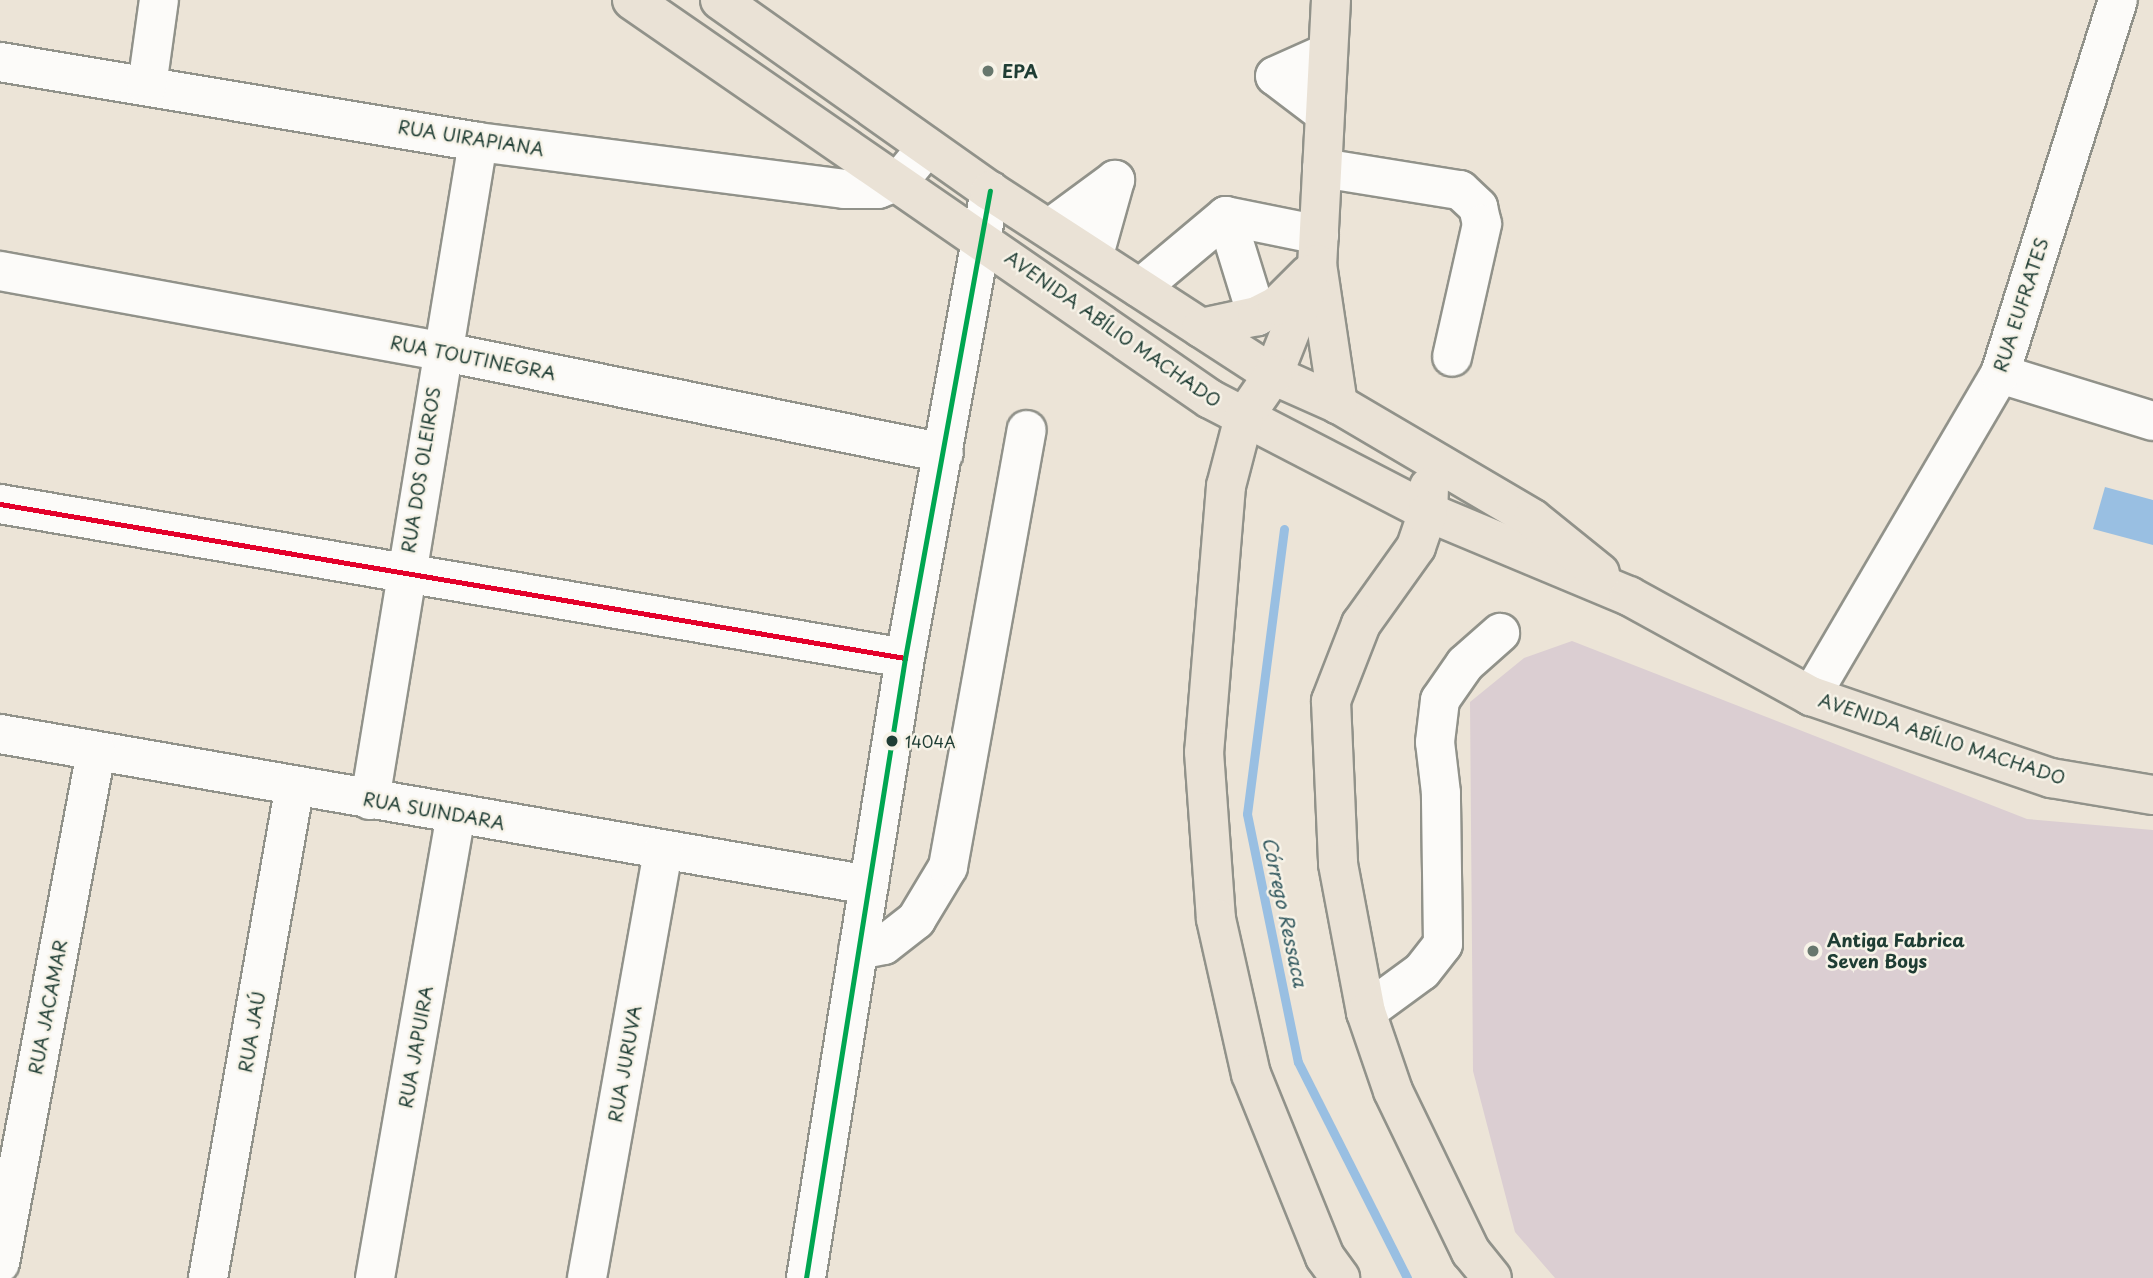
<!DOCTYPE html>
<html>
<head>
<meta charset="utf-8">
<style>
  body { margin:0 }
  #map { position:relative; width:2153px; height:1278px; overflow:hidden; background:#ece4d7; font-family:"Playpen Sans",sans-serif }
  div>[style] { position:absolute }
  .water>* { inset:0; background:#99bfe2 }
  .stream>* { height:9px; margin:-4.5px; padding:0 4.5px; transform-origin:4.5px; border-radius:4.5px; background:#99bfe2 }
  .building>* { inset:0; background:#dbced2 }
  .roads { filter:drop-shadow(2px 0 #91928a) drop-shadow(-2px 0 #91928a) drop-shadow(0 2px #91928a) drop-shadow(0 -2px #91928a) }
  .minor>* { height:38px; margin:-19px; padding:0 19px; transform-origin:19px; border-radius:19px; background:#fcfbf9 }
  .major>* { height:38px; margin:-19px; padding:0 19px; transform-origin:19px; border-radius:19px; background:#eae2d6 }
  .bus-1>* { height:5px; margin:-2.5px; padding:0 2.5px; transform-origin:2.5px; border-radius:2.5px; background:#e4002b }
  .bus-2>* { height:5px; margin:-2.5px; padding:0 2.5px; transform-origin:2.5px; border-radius:2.5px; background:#00a651 }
  .dots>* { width:19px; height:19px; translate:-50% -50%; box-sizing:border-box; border:4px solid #f7f3e8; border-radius:50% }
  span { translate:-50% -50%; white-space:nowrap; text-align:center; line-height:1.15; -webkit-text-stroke:5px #f7f3e8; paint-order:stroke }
  .bus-label { font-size:16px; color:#1f3d34 }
  .left { translate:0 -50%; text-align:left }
  .poi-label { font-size:18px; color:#1f3d34; font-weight:700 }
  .street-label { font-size:18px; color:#1f3d34 }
  .water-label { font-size:19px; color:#345a60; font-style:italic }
</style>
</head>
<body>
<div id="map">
  <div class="water">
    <div style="clip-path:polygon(2105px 487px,2153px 500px,2153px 545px,2093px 529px)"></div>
  </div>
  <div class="stream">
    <div style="left:1284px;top:529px;width:287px;rotate:97.4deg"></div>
    <div style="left:1247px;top:814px;width:253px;rotate:78.4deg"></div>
    <div style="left:1298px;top:1062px;width:242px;rotate:63.2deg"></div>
  </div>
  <div class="building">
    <div style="clip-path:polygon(1572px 641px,2027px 819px,2153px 830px,2153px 1278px,1555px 1278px,1515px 1232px,1473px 1071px,1470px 702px,1524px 658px)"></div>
  </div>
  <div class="roads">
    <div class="minor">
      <div style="left:0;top:62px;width:485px;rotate:9.5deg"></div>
      <div style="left:478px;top:142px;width:369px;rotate:7.3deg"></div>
      <div style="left:844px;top:189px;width:34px"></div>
      <div style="left:878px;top:189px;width:22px;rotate:-21deg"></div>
      <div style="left:899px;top:181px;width:44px;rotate:-50.5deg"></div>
      <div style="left:147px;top:86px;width:87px;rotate:-82.1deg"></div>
      <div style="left:1324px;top:113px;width:61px;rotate:-142.9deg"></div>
      <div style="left:1275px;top:76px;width:57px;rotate:-23.9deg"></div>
      <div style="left:1322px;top:168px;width:140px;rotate:9.1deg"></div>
      <div style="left:1460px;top:190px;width:25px;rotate:43deg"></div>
      <div style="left:1478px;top:207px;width:17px;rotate:77deg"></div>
      <div style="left:1482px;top:224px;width:136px;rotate:102.7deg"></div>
      <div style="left:1226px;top:216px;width:95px;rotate:11.5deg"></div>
      <div style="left:1050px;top:228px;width:81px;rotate:-36.4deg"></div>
      <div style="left:1094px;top:255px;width:78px;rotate:-74.4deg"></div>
      <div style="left:0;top:271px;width:447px;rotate:10.3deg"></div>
      <div style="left:440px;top:351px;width:514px;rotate:11.44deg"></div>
      <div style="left:1140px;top:288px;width:112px;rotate:-39.9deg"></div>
      <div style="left:1226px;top:216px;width:105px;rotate:72.8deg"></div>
      <div style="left:2000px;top:374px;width:160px;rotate:17.1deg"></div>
      <div style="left:0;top:504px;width:918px;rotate:9.66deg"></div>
      <div style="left:1811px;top:696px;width:373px;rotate:-59.6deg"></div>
      <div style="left:2000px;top:374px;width:392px;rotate:-72.5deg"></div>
      <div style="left:0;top:734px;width:882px;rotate:9.86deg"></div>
      <div style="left:370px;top:800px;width:667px;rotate:-80.68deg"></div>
      <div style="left:858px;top:950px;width:26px;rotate:-11deg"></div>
      <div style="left:884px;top:945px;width:41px;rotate:-38deg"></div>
      <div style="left:916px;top:920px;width:62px;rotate:-58.9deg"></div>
      <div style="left:948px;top:867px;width:444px;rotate:-79.8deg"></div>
      <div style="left:1366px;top:1012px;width:69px;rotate:-36.2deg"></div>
      <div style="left:1422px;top:971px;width:34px;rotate:-52deg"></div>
      <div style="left:1443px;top:944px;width:151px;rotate:-90.8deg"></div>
      <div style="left:1441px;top:793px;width:51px;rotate:-96.7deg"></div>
      <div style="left:1435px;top:742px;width:42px;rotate:-83.2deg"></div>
      <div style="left:1440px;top:700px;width:44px;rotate:-55.2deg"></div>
      <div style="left:1465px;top:664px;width:47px;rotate:-41.5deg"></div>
      <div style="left:0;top:1263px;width:520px;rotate:-79.36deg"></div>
      <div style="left:208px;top:1278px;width:500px;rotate:-80deg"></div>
      <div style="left:375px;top:1278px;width:469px;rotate:-80.1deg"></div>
      <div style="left:587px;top:1278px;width:435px;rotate:-79.9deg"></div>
      <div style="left:806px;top:1278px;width:628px;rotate:-80.93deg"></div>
      <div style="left:905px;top:658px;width:475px;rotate:-79.7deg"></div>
    </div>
    <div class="major">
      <div style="left:632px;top:0;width:702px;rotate:34.62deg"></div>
      <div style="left:1210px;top:399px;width:246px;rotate:27.4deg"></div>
      <div style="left:1428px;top:512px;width:218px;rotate:22.7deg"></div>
      <div style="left:1629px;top:596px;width:208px;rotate:28.8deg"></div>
      <div style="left:1811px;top:696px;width:254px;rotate:18.9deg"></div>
      <div style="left:2051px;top:778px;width:103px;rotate:9.5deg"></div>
      <div style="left:720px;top:0;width:331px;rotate:35.3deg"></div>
      <div style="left:990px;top:191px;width:338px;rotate:33deg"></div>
      <div style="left:1273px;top:375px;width:71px;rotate:24deg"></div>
      <div style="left:1338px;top:404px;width:226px;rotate:30.5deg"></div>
      <div style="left:1533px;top:519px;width:86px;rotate:38.9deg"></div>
      <div style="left:1331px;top:0;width:264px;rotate:93deg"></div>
      <div style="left:1317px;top:264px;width:142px;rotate:81.5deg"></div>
      <div style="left:1317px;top:264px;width:119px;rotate:111.6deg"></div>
      <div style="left:1273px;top:375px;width:51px;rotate:124.6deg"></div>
      <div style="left:1244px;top:417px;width:71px;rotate:104.6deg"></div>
      <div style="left:1226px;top:486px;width:267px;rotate:94.7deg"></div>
      <div style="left:1204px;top:752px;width:167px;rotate:85.9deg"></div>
      <div style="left:1216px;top:919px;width:159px;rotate:77.3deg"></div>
      <div style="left:1251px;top:1074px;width:197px;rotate:68deg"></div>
      <div style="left:1325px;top:1257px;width:26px;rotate:54deg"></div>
      <div style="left:1201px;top:328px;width:57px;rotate:-12.1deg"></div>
      <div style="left:1257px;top:316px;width:22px;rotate:-27deg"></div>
      <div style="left:1277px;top:306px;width:45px;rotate:-45deg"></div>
      <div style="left:1429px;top:487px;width:25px;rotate:92deg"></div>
      <div style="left:1428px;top:512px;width:37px;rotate:109deg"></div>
      <div style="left:1416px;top:547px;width:95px;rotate:125.5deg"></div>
      <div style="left:1361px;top:624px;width:83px;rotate:111.3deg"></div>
      <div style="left:1331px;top:701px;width:163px;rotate:87.5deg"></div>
      <div style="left:1338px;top:864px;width:151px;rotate:79.3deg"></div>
      <div style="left:1366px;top:1012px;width:83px;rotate:71.1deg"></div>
      <div style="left:1393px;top:1091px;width:179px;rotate:64.2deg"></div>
      <div style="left:1471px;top:1252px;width:33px;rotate:51deg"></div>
    </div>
  </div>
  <div class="bus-1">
    <div style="left:0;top:504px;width:918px;rotate:9.66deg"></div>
  </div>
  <div class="bus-2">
    <div style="left:806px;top:1278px;width:628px;rotate:-80.93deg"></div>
    <div style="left:905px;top:658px;width:475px;rotate:-79.7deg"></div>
  </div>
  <div class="dots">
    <div style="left:988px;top:71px;background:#67776d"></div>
    <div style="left:892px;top:741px;background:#1f3d34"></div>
    <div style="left:1813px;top:951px;background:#67776d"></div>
  </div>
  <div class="bus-label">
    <span class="left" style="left:905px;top:741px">1404A</span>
  </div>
  <div class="poi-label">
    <span class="left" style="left:1002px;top:71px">EPA</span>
    <span class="left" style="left:1827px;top:951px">Antiga Fabrica<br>Seven Boys</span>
  </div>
  <div class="street-label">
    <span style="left:471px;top:138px;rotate:9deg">RUA UIRAPIANA</span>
    <span style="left:2021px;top:305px;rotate:-72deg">RUA EUFRATES</span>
    <span style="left:1113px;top:329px;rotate:35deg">AVENIDA ABÍLIO MACHADO</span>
    <span style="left:473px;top:358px;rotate:11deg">RUA TOUTINEGRA</span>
    <span style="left:421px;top:470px;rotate:-81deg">RUA DOS OLEIROS</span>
    <span style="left:1942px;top:739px;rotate:18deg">AVENIDA ABÍLIO MACHADO</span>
    <span style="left:434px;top:811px;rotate:10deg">RUA SUINDARA</span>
    <span style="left:48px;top:1007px;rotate:-79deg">RUA JACAMAR</span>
    <span style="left:252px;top:1032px;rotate:-80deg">RUA JAÚ</span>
    <span style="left:416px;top:1047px;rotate:-80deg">RUA JAPUIRA</span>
    <span style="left:625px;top:1064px;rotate:-80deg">RUA JURUVA</span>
  </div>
  <div class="water-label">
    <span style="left:1285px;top:912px;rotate:78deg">Córrego Ressaca</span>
  </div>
</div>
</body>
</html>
